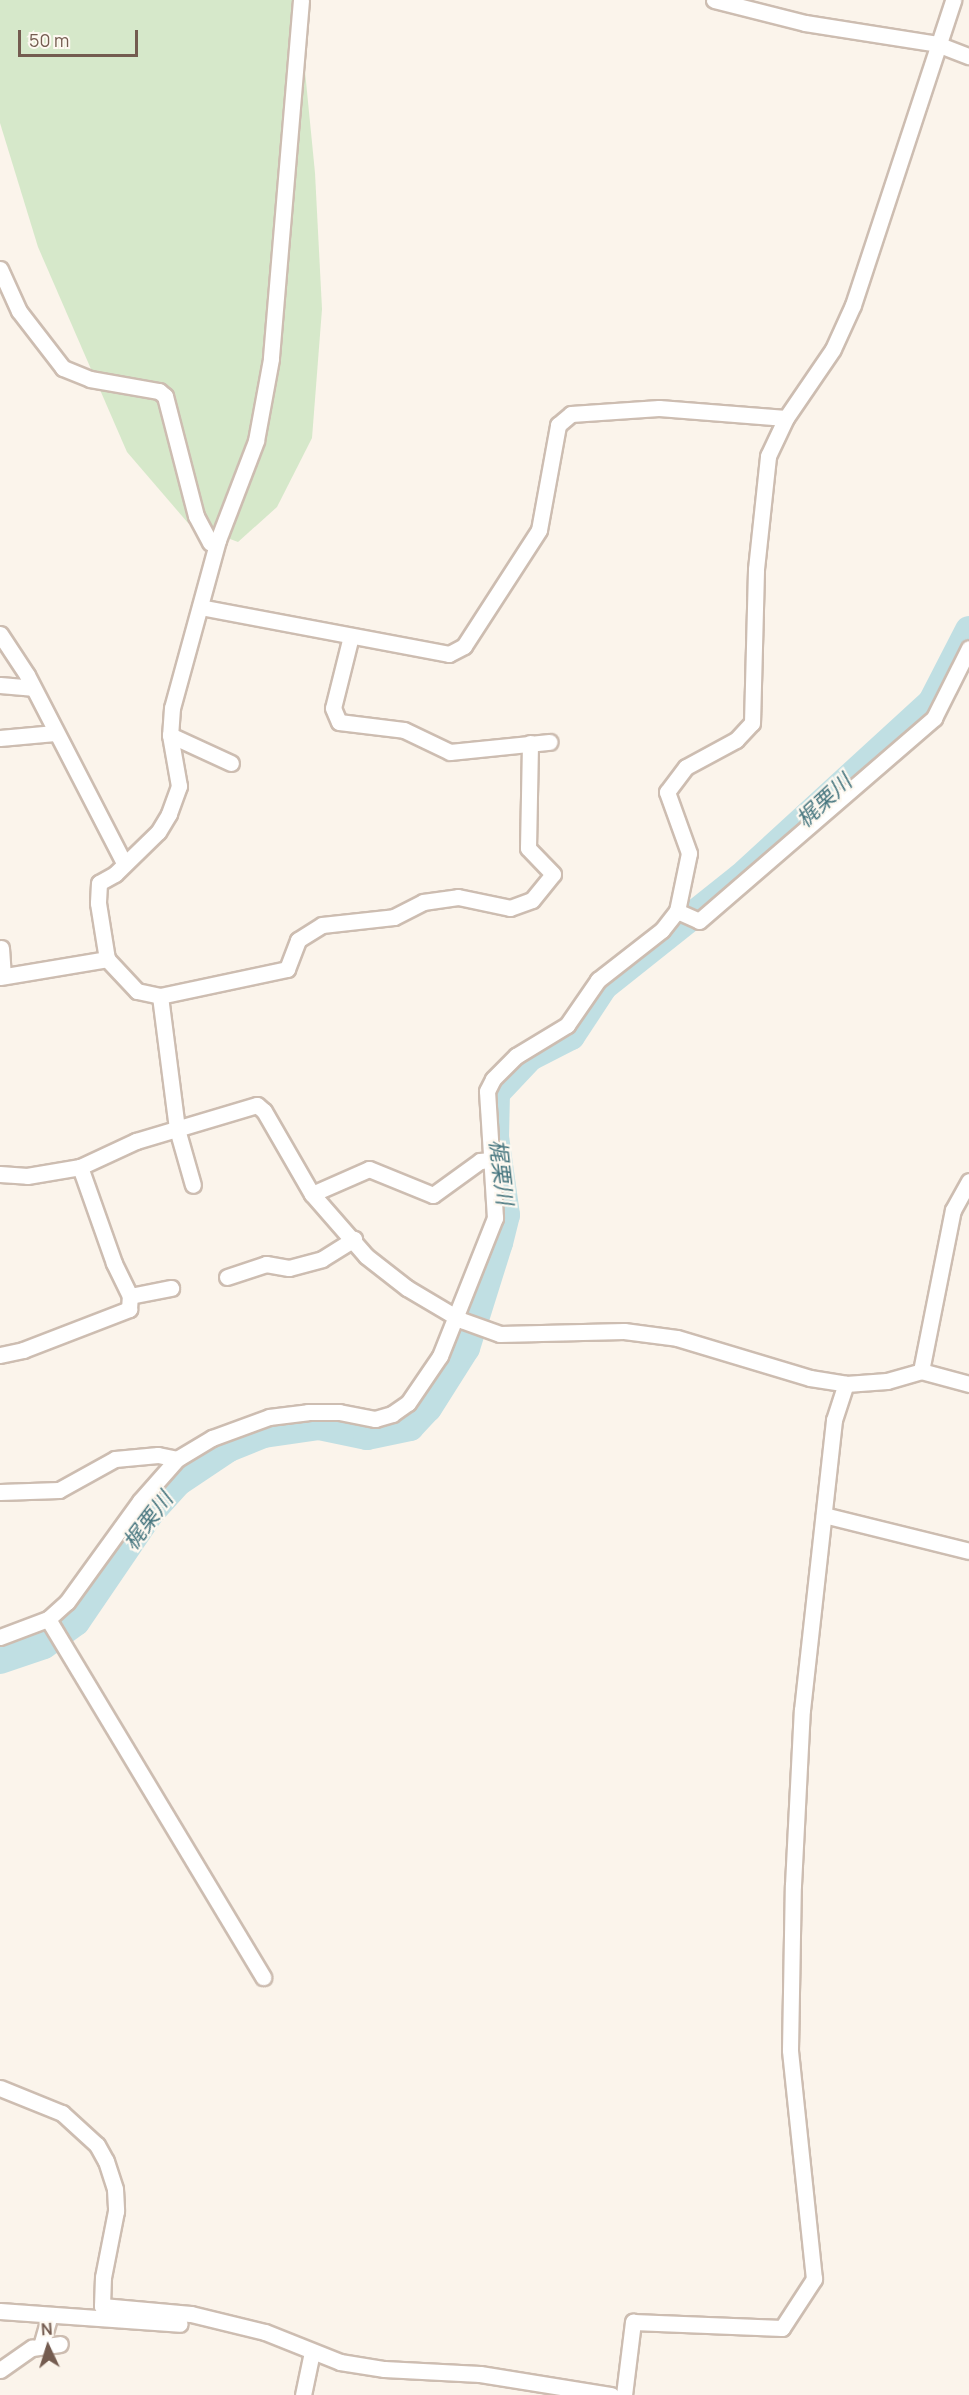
<!DOCTYPE html>
<html>
<head>
<meta charset="utf-8">
<style>
  body { margin:0 }
  #map { position:relative; width:969px; height:2395px; overflow:hidden; background:#fbf4eb; font-family:Manrope,"Noto Sans JP",sans-serif }
  div>[style] { position:absolute }
  .green>* { inset:0; background:#d6e8ca }
  .river>* { height:28px; margin:-14px; padding:0 14px; transform-origin:14px; border-radius:14px; background:#c0dfe3 }
  .roads { filter:drop-shadow(2px 0 #cdbdb1) drop-shadow(-2px 0 #cdbdb1) drop-shadow(0 2px #cdbdb1) drop-shadow(0 -2px #cdbdb1) }
  .minor>* { height:15px; margin:-7.5px; padding:0 7.5px; transform-origin:7.5px; border-radius:7.5px; background:#fff }
  span { translate:-50% -50%; white-space:nowrap; text-align:center; line-height:1.15; -webkit-text-stroke:4.5px #fef9f1; paint-order:stroke }
  .water-label { font-size:22px; color:#47767f; font-style:italic }
  .north { position:absolute; left:18px; top:2317px; width:60px; height:60px; -webkit-text-stroke:4px #fef9f1; paint-order:stroke; rotate:356deg; font-size:16px; font-weight:700; line-height:24px; text-align:center; color:#745c50 }
  .north::after { content:''; display:block; margin:auto; width:21px; height:27px; background:#745c50; clip-path:polygon(50% 0,100% 100%,50% 72%,0 100%) }
  .scale { position:absolute; left:18px; top:30px; width:120px; height:27px; box-sizing:border-box; border:3px solid #745c50; border-top:0; padding-left:8px; font-size:18px; line-height:21px; white-space:nowrap; color:#745c50; -webkit-text-stroke:4px #fef9f1; paint-order:stroke }
</style>
</head>
<body>
<div id="map">
  <div class="green">
    <div style="clip-path:polygon(0 0,298px 0,315px 173px,322px 309px,312px 438px,277px 507px,238px 542px,188px 523px,127px 452px,38px 247px,0 123px)"></div>
  </div>
  <div class="river">
    <div style="left:0;top:1660px;width:46px;rotate:-18.8deg"></div>
    <div style="left:44px;top:1645px;width:39px;rotate:-36deg"></div>
    <div style="left:76px;top:1622px;width:132px;rotate:-55.8deg"></div>
    <div style="left:150px;top:1513px;width:42px;rotate:-47.9deg"></div>
    <div style="left:178px;top:1482px;width:61px;rotate:-33.7deg"></div>
    <div style="left:229px;top:1448px;width:38px;rotate:-22deg"></div>
    <div style="left:264px;top:1434px;width:56px;rotate:-8.3deg"></div>
    <div style="left:319px;top:1426px;width:49px;rotate:11.8deg"></div>
    <div style="left:367px;top:1436px;width:44px;rotate:-11.8deg"></div>
    <div style="left:410px;top:1427px;width:26px;rotate:-47deg"></div>
    <div style="left:428px;top:1408px;width:71px;rotate:-57.7deg"></div>
    <div style="left:466px;top:1348px;width:110px;rotate:-72.6deg"></div>
    <div style="left:499px;top:1243px;width:29px;rotate:-76deg"></div>
    <div style="left:506px;top:1215px;width:79px;rotate:-98deg"></div>
    <div style="left:495px;top:1137px;width:44px;rotate:-88.7deg"></div>
    <div style="left:496px;top:1093px;width:50px;rotate:-46.6deg"></div>
    <div style="left:530px;top:1057px;width:46px;rotate:-27.1deg"></div>
    <div style="left:571px;top:1036px;width:60px;rotate:-56.6deg"></div>
    <div style="left:604px;top:986px;width:175px;rotate:-38.5deg"></div>
    <div style="left:741px;top:877px;width:259px;rotate:-42.5deg"></div>
    <div style="left:932px;top:702px;width:81px;rotate:-62.8deg"></div>
  </div>
  <div class="roads">
    <div class="minor">
      <div style="left:301px;top:0;width:360px;rotate:94.8deg"></div>
      <div style="left:271px;top:359px;width:83px;rotate:100.4deg"></div>
      <div style="left:256px;top:441px;width:106px;rotate:111deg"></div>
      <div style="left:218px;top:540px;width:174px;rotate:105.3deg"></div>
      <div style="left:172px;top:708px;width:27px;rotate:94deg"></div>
      <div style="left:170px;top:735px;width:52px;rotate:80deg"></div>
      <div style="left:179px;top:786px;width:30px;rotate:110deg"></div>
      <div style="left:169px;top:814px;width:21px;rotate:121deg"></div>
      <div style="left:158px;top:832px;width:60px;rotate:135.7deg"></div>
      <div style="left:115px;top:874px;width:18px;rotate:151deg"></div>
      <div style="left:99px;top:883px;width:20px;rotate:93deg"></div>
      <div style="left:98px;top:903px;width:57px;rotate:80.9deg"></div>
      <div style="left:107px;top:959px;width:44px;rotate:46.8deg"></div>
      <div style="left:137px;top:991px;width:24px;rotate:12deg"></div>
      <div style="left:160px;top:996px;width:130px;rotate:-12deg"></div>
      <div style="left:287px;top:969px;width:31px;rotate:-69deg"></div>
      <div style="left:298px;top:940px;width:28px;rotate:-32deg"></div>
      <div style="left:322px;top:925px;width:72px;rotate:-6.3deg"></div>
      <div style="left:394px;top:917px;width:33px;rotate:-27deg"></div>
      <div style="left:423px;top:902px;width:35px;rotate:-8deg"></div>
      <div style="left:458px;top:897px;width:53px;rotate:11.9deg"></div>
      <div style="left:510px;top:908px;width:23px;rotate:-20deg"></div>
      <div style="left:532px;top:900px;width:33px;rotate:-51deg"></div>
      <div style="left:553px;top:874px;width:36px;rotate:-134deg"></div>
      <div style="left:528px;top:848px;width:105px;rotate:-88.9deg"></div>
      <div style="left:714px;top:0;width:94px;rotate:14.2deg"></div>
      <div style="left:805px;top:23px;width:134px;rotate:9deg"></div>
      <div style="left:937px;top:44px;width:34px;rotate:21deg"></div>
      <div style="left:0;top:269px;width:46px;rotate:65.7deg"></div>
      <div style="left:19px;top:311px;width:72px;rotate:52.3deg"></div>
      <div style="left:63px;top:368px;width:29px;rotate:22deg"></div>
      <div style="left:90px;top:379px;width:70px;rotate:9.9deg"></div>
      <div style="left:159px;top:391px;width:8px;rotate:40deg"></div>
      <div style="left:165px;top:396px;width:124px;rotate:75.5deg"></div>
      <div style="left:196px;top:516px;width:30px;rotate:62deg"></div>
      <div style="left:210px;top:542px;width:8px;rotate:-14deg"></div>
      <div style="left:200px;top:607px;width:253px;rotate:10.7deg"></div>
      <div style="left:449px;top:654px;width:17px;rotate:-28deg"></div>
      <div style="left:464px;top:646px;width:138px;rotate:-57.1deg"></div>
      <div style="left:539px;top:530px;width:107px;rotate:-79.7deg"></div>
      <div style="left:558px;top:425px;width:17px;rotate:-40deg"></div>
      <div style="left:571px;top:414px;width:88px;rotate:-3.9deg"></div>
      <div style="left:659px;top:408px;width:127px;rotate:4.5deg"></div>
      <div style="left:0;top:634px;width:49px;rotate:56.6deg"></div>
      <div style="left:27px;top:675px;width:212px;rotate:62.7deg"></div>
      <div style="left:351px;top:636px;width:74px;rotate:104deg"></div>
      <div style="left:333px;top:708px;width:15px;rotate:67deg"></div>
      <div style="left:339px;top:722px;width:65px;rotate:7deg"></div>
      <div style="left:404px;top:730px;width:51px;rotate:25.6deg"></div>
      <div style="left:450px;top:752px;width:100px;rotate:-5.8deg"></div>
      <div style="left:0;top:685px;width:32px;rotate:5deg"></div>
      <div style="left:170px;top:735px;width:67px;rotate:24.7deg"></div>
      <div style="left:0;top:738px;width:55px;rotate:-5.2deg"></div>
      <div style="left:677px;top:911px;width:24px;rotate:24deg"></div>
      <div style="left:699px;top:921px;width:311px;rotate:-40.8deg"></div>
      <div style="left:934px;top:718px;width:78px;rotate:-63.4deg"></div>
      <div style="left:1px;top:948px;width:28px;rotate:86deg"></div>
      <div style="left:0;top:977px;width:109px;rotate:-9.5deg"></div>
      <div style="left:160px;top:996px;width:134px;rotate:82.7deg"></div>
      <div style="left:177px;top:1129px;width:58px;rotate:74.1deg"></div>
      <div style="left:0;top:1174px;width:27px;rotate:4deg"></div>
      <div style="left:27px;top:1176px;width:54px;rotate:-9.6deg"></div>
      <div style="left:80px;top:1167px;width:62px;rotate:-24.9deg"></div>
      <div style="left:136px;top:1141px;width:126px;rotate:-16.6deg"></div>
      <div style="left:257px;top:1105px;width:9px;rotate:41deg"></div>
      <div style="left:264px;top:1111px;width:96px;rotate:60deg"></div>
      <div style="left:312px;top:1194px;width:82px;rotate:48.9deg"></div>
      <div style="left:366px;top:1256px;width:52px;rotate:38deg"></div>
      <div style="left:407px;top:1288px;width:63px;rotate:30.7deg"></div>
      <div style="left:461px;top:1320px;width:41px;rotate:19.7deg"></div>
      <div style="left:500px;top:1334px;width:124px;rotate:-1.4deg"></div>
      <div style="left:624px;top:1331px;width:53px;rotate:7.5deg"></div>
      <div style="left:677px;top:1338px;width:139px;rotate:16.7deg"></div>
      <div style="left:810px;top:1378px;width:36px;rotate:9deg"></div>
      <div style="left:846px;top:1384px;width:41px;rotate:-4.2deg"></div>
      <div style="left:887px;top:1381px;width:35px;rotate:-16deg"></div>
      <div style="left:921px;top:1371px;width:50px;rotate:15.2deg"></div>
      <div style="left:312px;top:1194px;width:62px;rotate:-23.7deg"></div>
      <div style="left:369px;top:1169px;width:69px;rotate:22.1deg"></div>
      <div style="left:433px;top:1195px;width:58px;rotate:-35.9deg"></div>
      <div style="left:480px;top:1161px;width:10px;rotate:-6deg"></div>
      <div style="left:227px;top:1277px;width:41px;rotate:-18.4deg"></div>
      <div style="left:266px;top:1264px;width:23px;rotate:10deg"></div>
      <div style="left:289px;top:1268px;width:34px;rotate:-15deg"></div>
      <div style="left:322px;top:1259px;width:38px;rotate:-32deg"></div>
      <div style="left:130px;top:1296px;width:42px;rotate:-11deg"></div>
      <div style="left:0;top:1355px;width:24px;rotate:-12deg"></div>
      <div style="left:23px;top:1350px;width:114px;rotate:-21.1deg"></div>
      <div style="left:129px;top:1309px;width:13px;rotate:-86deg"></div>
      <div style="left:130px;top:1296px;width:37px;rotate:-116deg"></div>
      <div style="left:114px;top:1263px;width:102px;rotate:-109.5deg"></div>
      <div style="left:921px;top:1371px;width:164px;rotate:-78.8deg"></div>
      <div style="left:953px;top:1210px;width:33px;rotate:-61deg"></div>
      <div style="left:0;top:1492px;width:59px;rotate:-1.9deg"></div>
      <div style="left:59px;top:1490px;width:64px;rotate:-29deg"></div>
      <div style="left:115px;top:1459px;width:43px;rotate:-5.3deg"></div>
      <div style="left:158px;top:1455px;width:19px;rotate:12deg"></div>
      <div style="left:824px;top:1515px;width:149px;rotate:13.9deg"></div>
      <div style="left:48px;top:1619px;width:418px;rotate:59deg"></div>
      <div style="left:0;top:1637px;width:51px;rotate:-20.6deg"></div>
      <div style="left:48px;top:1619px;width:25px;rotate:-42deg"></div>
      <div style="left:67px;top:1602px;width:125px;rotate:-54.1deg"></div>
      <div style="left:140px;top:1501px;width:56px;rotate:-48.6deg"></div>
      <div style="left:177px;top:1459px;width:41px;rotate:-31deg"></div>
      <div style="left:212px;top:1438px;width:61px;rotate:-20.2deg"></div>
      <div style="left:269px;top:1417px;width:39px;rotate:-7deg"></div>
      <div style="left:308px;top:1412px;width:31px"></div>
      <div style="left:339px;top:1412px;width:37px;rotate:11deg"></div>
      <div style="left:375px;top:1419px;width:18px;rotate:-16deg"></div>
      <div style="left:392px;top:1414px;width:19px;rotate:-35deg"></div>
      <div style="left:408px;top:1403px;width:57px;rotate:-55.8deg"></div>
      <div style="left:440px;top:1356px;width:149px;rotate:-68.3deg"></div>
      <div style="left:495px;top:1218px;width:127px;rotate:-93.6deg"></div>
      <div style="left:487px;top:1091px;width:13px;rotate:-63deg"></div>
      <div style="left:493px;top:1079px;width:33px;rotate:-45deg"></div>
      <div style="left:516px;top:1056px;width:60px;rotate:-31.3deg"></div>
      <div style="left:567px;top:1025px;width:55px;rotate:-55.4deg"></div>
      <div style="left:598px;top:980px;width:81px;rotate:-38deg"></div>
      <div style="left:662px;top:930px;width:24px;rotate:-52deg"></div>
      <div style="left:677px;top:911px;width:59px;rotate:-78.3deg"></div>
      <div style="left:689px;top:853px;width:65px;rotate:-109.8deg"></div>
      <div style="left:667px;top:792px;width:31px;rotate:-53deg"></div>
      <div style="left:686px;top:767px;width:57px;rotate:-28.4deg"></div>
      <div style="left:736px;top:740px;width:23px;rotate:-47deg"></div>
      <div style="left:752px;top:723px;width:154px;rotate:-88.5deg"></div>
      <div style="left:756px;top:569px;width:114px;rotate:-83.9deg"></div>
      <div style="left:768px;top:456px;width:42px;rotate:-64.7deg"></div>
      <div style="left:786px;top:418px;width:83px;rotate:-55.7deg"></div>
      <div style="left:833px;top:349px;width:48px;rotate:-65.6deg"></div>
      <div style="left:853px;top:305px;width:321px;rotate:-71.8deg"></div>
      <div style="left:0;top:2088px;width:67px;rotate:22deg"></div>
      <div style="left:62px;top:2113px;width:47px;rotate:42.4deg"></div>
      <div style="left:97px;top:2145px;width:18px;rotate:61deg"></div>
      <div style="left:106px;top:2161px;width:29px;rotate:72deg"></div>
      <div style="left:115px;top:2189px;width:22px;rotate:87deg"></div>
      <div style="left:116px;top:2211px;width:67px;rotate:101.1deg"></div>
      <div style="left:103px;top:2277px;width:29px;rotate:92deg"></div>
      <div style="left:102px;top:2306px;width:89px;rotate:5.1deg"></div>
      <div style="left:191px;top:2314px;width:76px;rotate:13.7deg"></div>
      <div style="left:265px;top:2332px;width:81px;rotate:21.8deg"></div>
      <div style="left:340px;top:2362px;width:45px;rotate:9deg"></div>
      <div style="left:384px;top:2369px;width:96px;rotate:3deg"></div>
      <div style="left:480px;top:2374px;width:133px;rotate:9.1deg"></div>
      <div style="left:0;top:2311px;width:180px;rotate:4.1deg"></div>
      <div style="left:41px;top:2346px;width:32px;rotate:-74deg"></div>
      <div style="left:0;top:2370px;width:39px;rotate:-35deg"></div>
      <div style="left:32px;top:2348px;width:28px;rotate:-8deg"></div>
      <div style="left:303px;top:2395px;width:44px;rotate:-78.2deg"></div>
      <div style="left:624px;top:2395px;width:74px;rotate:-83deg"></div>
      <div style="left:633px;top:2322px;width:149px;rotate:2.3deg"></div>
      <div style="left:782px;top:2328px;width:59px;rotate:-56.9deg"></div>
      <div style="left:814px;top:2279px;width:230px;rotate:-96deg"></div>
      <div style="left:790px;top:2050px;width:165px;rotate:-89deg"></div>
      <div style="left:793px;top:1885px;width:175px;rotate:-87.1deg"></div>
      <div style="left:802px;top:1710px;width:292px;rotate:-83.7deg"></div>
      <div style="left:834px;top:1420px;width:38px;rotate:-72deg"></div>
    </div>
  </div>
  <div class="water-label">
    <span style="left:824px;top:801px;rotate:-43deg">梶栗川</span>
    <span style="left:501px;top:1172px;rotate:83deg">梶栗川</span>
    <span style="left:148px;top:1521px;rotate:-53deg">梶栗川</span>
  </div>
  <div class="north">N</div>
  <div class="scale">50 m</div>
</div>
</body>
</html>
